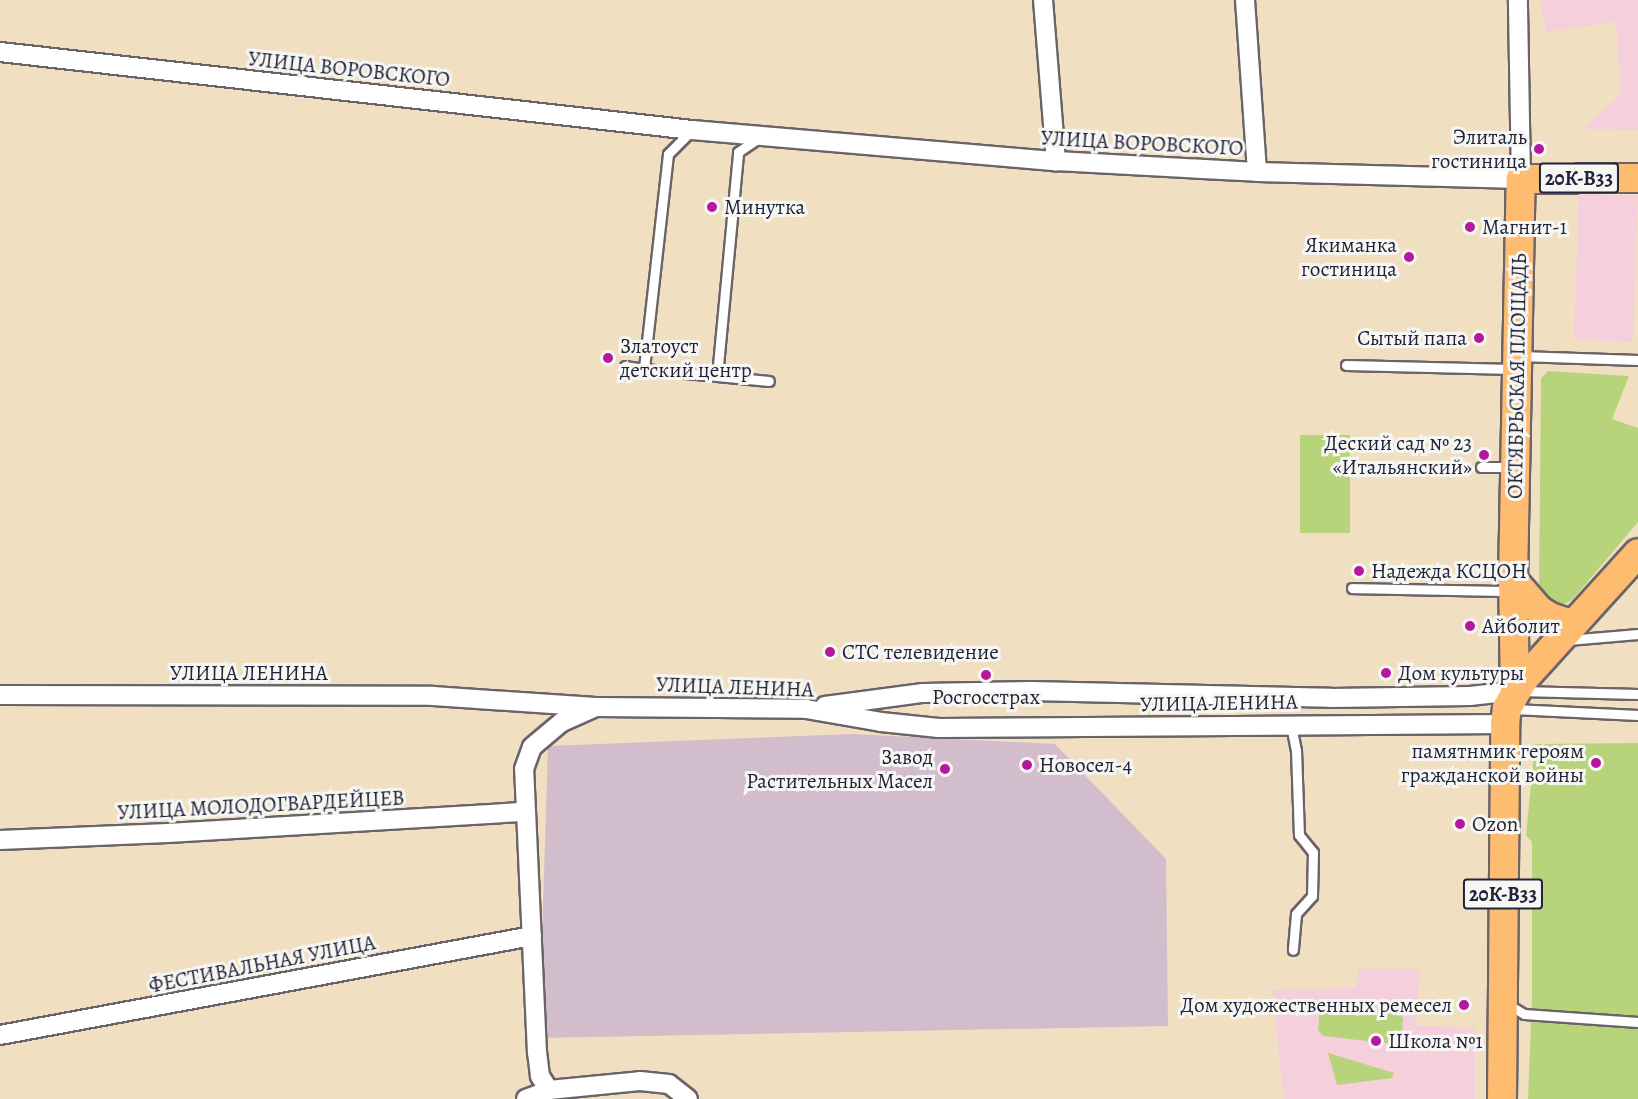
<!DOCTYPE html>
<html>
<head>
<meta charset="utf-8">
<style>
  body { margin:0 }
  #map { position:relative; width:1638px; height:1099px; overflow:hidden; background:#f1dfc2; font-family:Alegreya,serif }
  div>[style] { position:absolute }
  .built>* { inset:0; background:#f5cfdb; transform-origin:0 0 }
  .industrial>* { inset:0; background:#d1bdcc }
  .green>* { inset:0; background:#b8d47a; transform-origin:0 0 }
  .roads { filter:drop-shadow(2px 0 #6a646a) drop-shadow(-2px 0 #6a646a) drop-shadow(0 2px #6a646a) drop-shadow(0 -2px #6a646a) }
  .service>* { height:9px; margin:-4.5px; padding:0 4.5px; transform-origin:4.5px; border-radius:4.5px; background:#fff }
  .minor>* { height:18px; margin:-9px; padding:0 9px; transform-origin:9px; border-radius:9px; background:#fff }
  .primary>* { height:28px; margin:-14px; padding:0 14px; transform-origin:14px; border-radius:14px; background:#febc70 }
  .dots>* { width:16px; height:16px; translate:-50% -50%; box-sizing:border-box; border:3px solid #f6f6f2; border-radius:50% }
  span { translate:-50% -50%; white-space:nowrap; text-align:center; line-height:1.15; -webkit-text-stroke:6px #f6f6f2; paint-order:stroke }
  .shield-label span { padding:2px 4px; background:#f6f6f2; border:2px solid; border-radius:4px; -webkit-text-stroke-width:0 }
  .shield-label { font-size:20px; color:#22223b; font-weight:700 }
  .street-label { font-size:21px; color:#22223b }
  .poi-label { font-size:21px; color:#22223b }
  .right { translate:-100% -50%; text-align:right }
  .left { translate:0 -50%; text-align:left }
</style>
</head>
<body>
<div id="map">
  <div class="built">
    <div style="clip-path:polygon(1540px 0,1638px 0,1638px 130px,1583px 129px,1621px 95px,1616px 22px,1546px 32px)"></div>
    <div style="left:1579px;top:194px;width:59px;height:146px;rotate:2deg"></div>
    <div style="clip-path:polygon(1358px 969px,1420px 969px,1416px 1026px,1475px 1027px,1475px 1099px,1284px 1099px,1272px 990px,1356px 988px)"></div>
  </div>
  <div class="industrial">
    <div style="clip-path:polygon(853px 734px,1055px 744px,1166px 859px,1168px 1026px,539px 1038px,548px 746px)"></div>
  </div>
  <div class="green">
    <div style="clip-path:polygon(1548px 371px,1629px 376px,1612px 419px,1638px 428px,1638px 522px,1573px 599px,1561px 606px,1550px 605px,1539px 592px,1541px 378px)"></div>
    <div style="left:1300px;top:435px;width:50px;height:98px"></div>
    <div style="clip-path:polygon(1638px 743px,1638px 1099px,1528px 1099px,1532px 997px,1532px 842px,1526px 835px,1535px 744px)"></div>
    <div style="clip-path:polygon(1328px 1005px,1395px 1011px,1403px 1018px,1402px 1036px,1393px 1044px,1323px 1036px,1318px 1030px,1320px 1007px)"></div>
    <div style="clip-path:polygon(1328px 1053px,1394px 1073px,1392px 1078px,1337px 1085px)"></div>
  </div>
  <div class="roads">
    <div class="service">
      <div style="left:692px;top:130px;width:34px;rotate:135deg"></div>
      <div style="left:668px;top:154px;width:216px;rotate:96.4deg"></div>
      <div style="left:644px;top:369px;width:73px;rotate:5.5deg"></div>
      <div style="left:717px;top:376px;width:225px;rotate:-84.6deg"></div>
      <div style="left:738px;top:152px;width:25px;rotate:-34deg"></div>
      <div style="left:1519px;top:356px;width:119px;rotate:1.9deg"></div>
      <div style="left:1346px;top:365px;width:168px;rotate:1.4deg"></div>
      <div style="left:625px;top:366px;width:19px;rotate:9deg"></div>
      <div style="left:717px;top:376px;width:52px;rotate:5.5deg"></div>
      <div style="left:1481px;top:467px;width:32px"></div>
      <div style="left:1352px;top:588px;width:159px;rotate:1.1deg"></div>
      <div style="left:1568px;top:640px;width:70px;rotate:-4.9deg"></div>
      <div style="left:1520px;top:691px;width:118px;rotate:1.5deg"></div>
      <div style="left:1513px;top:709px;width:125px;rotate:2.7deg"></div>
      <div style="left:1291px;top:725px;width:25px;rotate:79deg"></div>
      <div style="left:1296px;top:750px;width:85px;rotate:88deg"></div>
      <div style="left:1299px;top:835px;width:22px;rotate:51deg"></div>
      <div style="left:1313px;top:852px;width:44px;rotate:91.3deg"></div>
      <div style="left:1312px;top:896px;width:24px;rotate:132deg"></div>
      <div style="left:1296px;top:914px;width:36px;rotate:95deg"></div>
      <div style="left:1509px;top:1005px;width:17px;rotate:31deg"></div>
      <div style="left:1524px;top:1014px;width:114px;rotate:4deg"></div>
    </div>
    <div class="minor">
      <div style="left:1043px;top:0;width:162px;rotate:85.4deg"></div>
      <div style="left:1245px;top:0;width:172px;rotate:86deg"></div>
      <div style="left:0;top:52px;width:696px;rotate:6.43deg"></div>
      <div style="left:692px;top:130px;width:365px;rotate:4.9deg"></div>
      <div style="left:1056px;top:161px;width:201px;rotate:3.1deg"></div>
      <div style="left:1257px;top:172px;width:264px;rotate:1.5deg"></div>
      <div style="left:1521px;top:179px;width:179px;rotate:-91deg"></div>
      <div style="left:0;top:695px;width:433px;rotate:0.1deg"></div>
      <div style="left:433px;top:696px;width:163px;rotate:3.9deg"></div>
      <div style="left:596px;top:707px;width:210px;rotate:0.5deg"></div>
      <div style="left:806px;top:709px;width:76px;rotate:9.8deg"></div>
      <div style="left:881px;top:722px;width:58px;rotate:5.9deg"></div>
      <div style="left:939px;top:728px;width:566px;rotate:-0.4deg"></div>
      <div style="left:825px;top:706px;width:99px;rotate:-7.6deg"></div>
      <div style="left:923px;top:693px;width:108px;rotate:-1.1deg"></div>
      <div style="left:1031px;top:691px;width:300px;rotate:1.3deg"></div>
      <div style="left:1331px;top:698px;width:139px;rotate:-0.8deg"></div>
      <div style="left:1470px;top:696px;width:45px;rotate:-6.3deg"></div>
      <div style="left:0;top:840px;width:168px;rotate:-2.4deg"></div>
      <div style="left:168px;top:833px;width:357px;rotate:-3.4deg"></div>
      <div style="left:0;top:1035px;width:541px;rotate:-10.54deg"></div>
      <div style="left:549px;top:1090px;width:17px;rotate:-123deg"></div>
      <div style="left:540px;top:1076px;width:23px;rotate:-97deg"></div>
      <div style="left:537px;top:1053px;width:284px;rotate:-92.6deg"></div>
      <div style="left:524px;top:769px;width:23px;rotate:-70deg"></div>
      <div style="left:532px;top:747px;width:39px;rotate:-40deg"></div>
      <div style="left:562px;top:722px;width:34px;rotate:-24deg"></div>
      <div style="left:526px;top:1099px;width:25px;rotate:-21deg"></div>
      <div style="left:549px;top:1090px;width:91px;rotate:-5.6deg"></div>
      <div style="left:640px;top:1081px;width:29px;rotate:6deg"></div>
      <div style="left:669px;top:1084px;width:24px;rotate:38deg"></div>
    </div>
    <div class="primary">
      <div style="left:1513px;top:580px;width:40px;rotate:49deg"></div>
      <div style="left:1539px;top:610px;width:13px;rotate:32deg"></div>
      <div style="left:1550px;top:617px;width:23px;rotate:18deg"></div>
      <div style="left:1515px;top:691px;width:111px;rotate:-91deg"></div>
      <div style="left:1513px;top:580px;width:401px;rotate:-88.9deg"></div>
      <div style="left:1521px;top:179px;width:117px;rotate:-0.5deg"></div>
      <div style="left:1502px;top:1099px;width:375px;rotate:-89.5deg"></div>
      <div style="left:1505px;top:724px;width:16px;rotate:-83deg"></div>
      <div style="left:1507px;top:708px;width:32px;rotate:-60deg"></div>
      <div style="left:1523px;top:680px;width:171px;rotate:-47.8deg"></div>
    </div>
  </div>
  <div class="dots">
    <div style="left:1539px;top:149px;background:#b5179e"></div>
    <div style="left:712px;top:207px;background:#b5179e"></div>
    <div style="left:1470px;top:227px;background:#b5179e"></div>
    <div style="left:1409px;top:257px;background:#b5179e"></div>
    <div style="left:1479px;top:338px;background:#b5179e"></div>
    <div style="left:608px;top:358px;background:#b5179e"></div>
    <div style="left:1484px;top:455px;background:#b5179e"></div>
    <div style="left:1359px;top:571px;background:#b5179e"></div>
    <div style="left:1470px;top:626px;background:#b5179e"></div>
    <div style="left:830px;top:652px;background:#b5179e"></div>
    <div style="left:1386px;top:673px;background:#b5179e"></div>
    <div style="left:986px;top:675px;background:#b5179e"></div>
    <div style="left:1596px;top:763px;background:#b5179e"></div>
    <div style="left:1027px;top:765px;background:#b5179e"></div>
    <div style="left:945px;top:769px;background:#b5179e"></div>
    <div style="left:1460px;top:824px;background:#b5179e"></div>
    <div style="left:1464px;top:1005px;background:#b5179e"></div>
    <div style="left:1376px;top:1041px;background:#b5179e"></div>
  </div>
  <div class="shield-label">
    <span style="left:1579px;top:178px">20К-В33</span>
    <span style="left:1503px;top:894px">20К-В33</span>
  </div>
  <div class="street-label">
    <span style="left:349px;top:69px;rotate:6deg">УЛИЦА ВОРОВСКОГО</span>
    <span style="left:1142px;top:143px;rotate:3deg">УЛИЦА ВОРОВСКОГО</span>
    <span style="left:1517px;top:376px;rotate:-89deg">ОКТЯБРЬСКАЯ ПЛОЩАДЬ</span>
    <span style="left:249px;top:673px">УЛИЦА ЛЕНИНА</span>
    <span style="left:735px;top:687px;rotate:2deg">УЛИЦА ЛЕНИНА</span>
    <span style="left:1219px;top:703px;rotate:-1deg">УЛИЦА ЛЕНИНА</span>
    <span style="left:261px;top:805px;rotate:-3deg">УЛИЦА МОЛОДОГВАРДЕЙЦЕВ</span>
    <span style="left:262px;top:964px;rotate:-11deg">ФЕСТИВАЛЬНАЯ УЛИЦА</span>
  </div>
  <div class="poi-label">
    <span class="right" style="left:1527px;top:149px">Элиталь<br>гостиница</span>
    <span class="left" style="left:724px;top:207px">Минутка</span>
    <span class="left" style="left:1482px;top:227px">Магнит-1</span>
    <span class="right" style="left:1397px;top:257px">Якиманка<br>гостиница</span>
    <span class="right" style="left:1467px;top:338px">Сытый папа</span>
    <span class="left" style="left:620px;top:358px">Златоуст<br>детский центр</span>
    <span class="right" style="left:1472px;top:455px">Деский сад № 23<br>«Итальянский»</span>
    <span class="left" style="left:1371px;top:571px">Надежда КСЦОН</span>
    <span class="left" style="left:1482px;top:626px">Айболит</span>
    <span class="left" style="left:842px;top:652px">СТС телевидение</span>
    <span class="left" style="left:1398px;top:673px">Дом культуры</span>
    <span style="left:986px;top:697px">Росгосстрах</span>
    <span class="right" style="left:1584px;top:763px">памятнмик героям<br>гражданской войны</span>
    <span class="right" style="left:933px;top:769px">Завод<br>Растительных Масел</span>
    <span class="left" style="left:1039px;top:765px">Новосел-4</span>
    <span class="left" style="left:1472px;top:824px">Ozon</span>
    <span class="right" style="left:1452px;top:1005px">Дом художественных ремесел</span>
    <span class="left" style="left:1388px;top:1041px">Школа №1</span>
  </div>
</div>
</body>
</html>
